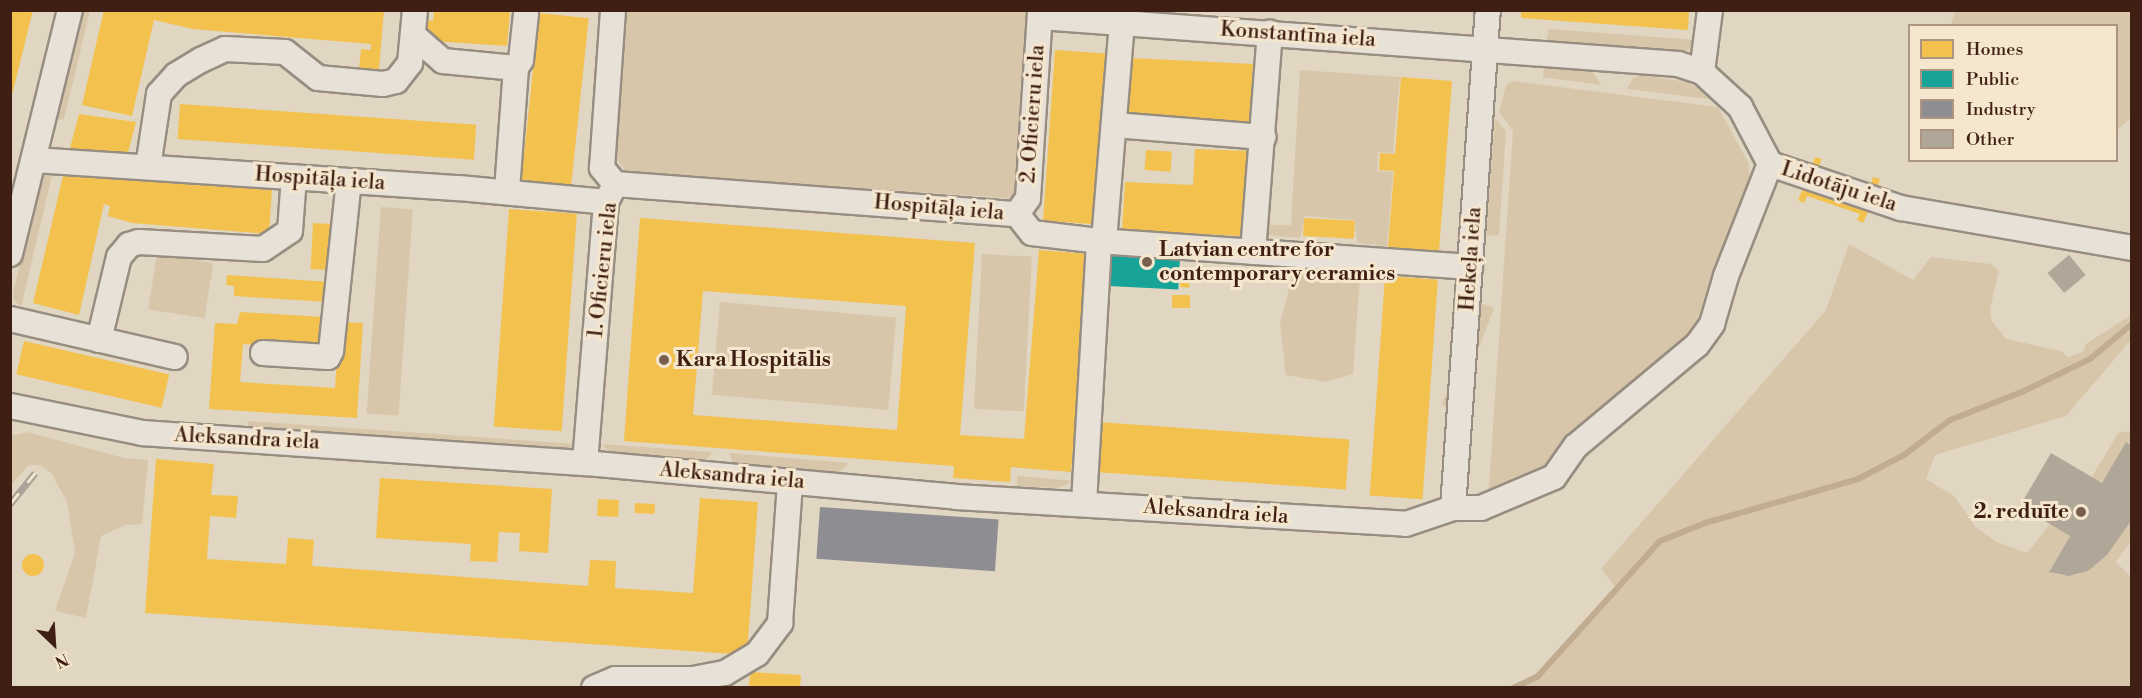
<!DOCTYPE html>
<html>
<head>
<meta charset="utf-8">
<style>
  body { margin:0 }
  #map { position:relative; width:2142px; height:698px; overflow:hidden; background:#e1d6c1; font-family:"Libre Bodoni",serif }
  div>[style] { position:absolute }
  .green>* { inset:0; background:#d8c6aa; transform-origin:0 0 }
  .homes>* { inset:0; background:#f2c14e; transform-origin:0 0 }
  .round { border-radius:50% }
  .public>* { inset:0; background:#17a398; transform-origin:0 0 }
  .industry>* { inset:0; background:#8d8d92; transform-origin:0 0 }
  .stream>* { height:6px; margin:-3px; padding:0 3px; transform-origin:3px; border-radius:3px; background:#c1ac91 }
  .building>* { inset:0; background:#b1a798; transform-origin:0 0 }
  .roads { filter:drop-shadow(2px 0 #978d80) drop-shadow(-2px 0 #978d80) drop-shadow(0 2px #978d80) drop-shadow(0 -2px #978d80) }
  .street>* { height:24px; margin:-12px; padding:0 12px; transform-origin:12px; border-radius:12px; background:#e7e1d7 }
  .rail>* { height:7px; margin-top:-3.5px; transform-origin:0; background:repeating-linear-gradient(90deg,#f5e6ce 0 14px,#a9a097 0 28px); box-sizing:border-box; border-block:2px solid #a9a097 }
  .dots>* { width:16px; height:16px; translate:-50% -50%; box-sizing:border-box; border:3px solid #f5e6ce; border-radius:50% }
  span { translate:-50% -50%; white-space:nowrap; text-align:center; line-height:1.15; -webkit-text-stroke:6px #f5e6ce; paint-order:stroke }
  .street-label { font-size:21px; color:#3f1f13 }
  .poi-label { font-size:21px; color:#3f1f13; font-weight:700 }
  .left { translate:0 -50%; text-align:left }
  .right { translate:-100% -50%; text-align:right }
  .frame { position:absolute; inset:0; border:12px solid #3f1f13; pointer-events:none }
  .legend { position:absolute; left:1908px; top:24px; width:210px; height:138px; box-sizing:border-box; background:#f5e6ce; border:2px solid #ac9683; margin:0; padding:8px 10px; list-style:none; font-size:18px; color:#3f1f13 }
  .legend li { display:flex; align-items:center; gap:12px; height:30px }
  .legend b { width:30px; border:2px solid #ac9683 }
  .north { position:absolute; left:24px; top:614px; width:60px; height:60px; -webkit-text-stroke:4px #f5e6ce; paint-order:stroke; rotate:155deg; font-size:16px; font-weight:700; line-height:24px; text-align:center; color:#3f1f13 }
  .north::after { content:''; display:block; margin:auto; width:21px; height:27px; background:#3f1f13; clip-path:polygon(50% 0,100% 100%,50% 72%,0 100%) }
</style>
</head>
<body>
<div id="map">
  <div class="green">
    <div style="clip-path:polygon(80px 11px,90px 11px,64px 119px,59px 120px,55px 117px)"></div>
    <div style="clip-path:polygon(625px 11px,1033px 11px,1017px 195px,1008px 198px,627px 173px,614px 156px)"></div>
    <div style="clip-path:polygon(1955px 11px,2131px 11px,2131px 118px,2117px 130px,2116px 26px,1951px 25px)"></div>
    <div style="clip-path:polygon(1549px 29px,1697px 40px,1693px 48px,1681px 53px,1546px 41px)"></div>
    <div style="clip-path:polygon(1544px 66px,1591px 70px,1601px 85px,1543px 77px)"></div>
    <div style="clip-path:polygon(1300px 70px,1400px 77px,1393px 153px,1378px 152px,1377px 171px,1393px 172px,1387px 246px,1357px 243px,1355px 220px,1305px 216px,1300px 238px,1268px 235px,1269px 225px,1291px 225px)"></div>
    <div style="clip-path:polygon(1641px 75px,1687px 82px,1718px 100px,1627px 89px,1633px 78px)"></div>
    <div style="clip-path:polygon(1512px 81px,1718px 107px,1749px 164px,1750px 180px,1720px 273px,1694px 334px,1564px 441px,1551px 469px,1488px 500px,1513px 131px,1499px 112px,1506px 85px)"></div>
    <div style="clip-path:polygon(1495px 118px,1506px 131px,1499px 235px,1486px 236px)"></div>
    <div style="clip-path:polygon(54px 167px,21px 307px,13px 299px,14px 289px,42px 173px)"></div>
    <div style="left:381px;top:207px;width:32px;height:207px;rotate:4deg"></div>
    <div style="clip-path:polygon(1849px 244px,1913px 280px,1931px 257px,1991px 264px,1999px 271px,1990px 309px,1992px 321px,2006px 339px,2061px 351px,2068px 357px,2083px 352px,2086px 344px,2131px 315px,2131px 340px,2066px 416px,1935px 455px,1926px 479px,1954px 496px,1976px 527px,1997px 542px,2027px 553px,2050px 524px,2070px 536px,2049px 571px,2059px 575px,2078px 575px,2097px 564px,2131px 519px,2131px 541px,2116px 562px,2131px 577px,2131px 687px,1513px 688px,1537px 677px,1616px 588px,1601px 569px,1826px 310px)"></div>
    <div style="left:157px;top:254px;width:57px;height:56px;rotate:9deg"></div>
    <div style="left:982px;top:254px;width:50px;height:155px;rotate:3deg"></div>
    <div style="clip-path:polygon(1294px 270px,1360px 275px,1353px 374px,1326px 382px,1286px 375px,1280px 323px)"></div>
    <div style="left:720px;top:302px;width:177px;height:93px;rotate:5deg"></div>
    <div style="left:1481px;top:303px;width:14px;height:109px;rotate:21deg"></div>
    <div style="left:248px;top:421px;width:328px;height:6px;rotate:4deg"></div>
    <div style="clip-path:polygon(2131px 431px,2131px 446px,2126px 443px,2102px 483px,2092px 477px,2118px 433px)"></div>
    <div style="clip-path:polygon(27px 432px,124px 458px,148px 460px,142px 524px,126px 525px,101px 536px,86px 618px,55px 611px,75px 553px,67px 502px,52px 474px,41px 465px,29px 465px,11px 485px,11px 436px)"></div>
    <div style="clip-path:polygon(602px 444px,713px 452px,704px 462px,609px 452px)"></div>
    <div style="clip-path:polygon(729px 453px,849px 463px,837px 474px,733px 463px)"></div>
    <div style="clip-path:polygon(1017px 476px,1075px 481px,1058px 488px,1017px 486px)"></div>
  </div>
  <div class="homes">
    <div style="clip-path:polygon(10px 10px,33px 10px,11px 99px,10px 99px)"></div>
    <div style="clip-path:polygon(104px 10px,384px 10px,378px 81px,358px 79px,361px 49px,371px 50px,371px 44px,193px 29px,154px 20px,132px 116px,82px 105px)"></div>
    <div style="clip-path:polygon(434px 10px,510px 12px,507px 46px,432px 41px,432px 34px,425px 33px,426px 20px,433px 21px)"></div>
    <div style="clip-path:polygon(1521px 10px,1689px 10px,1688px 30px,1521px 18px)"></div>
    <div style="left:539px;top:13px;width:50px;height:171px;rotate:6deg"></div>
    <div style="left:1055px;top:50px;width:51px;height:171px;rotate:4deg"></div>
    <div style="clip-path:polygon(1131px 58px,1253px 64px,1249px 133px,1235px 132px,1235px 121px,1128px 116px)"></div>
    <div style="clip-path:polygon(1401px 77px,1452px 81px,1439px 251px,1388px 247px,1394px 171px,1379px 170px,1380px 153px,1395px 154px)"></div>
    <div style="left:180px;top:104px;width:297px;height:35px;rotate:4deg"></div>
    <div style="clip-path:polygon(79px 114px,136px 122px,126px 160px,69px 152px)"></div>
    <div style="clip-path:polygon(1195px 149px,1248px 151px,1244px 236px,1122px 230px,1125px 182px,1193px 185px)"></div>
    <div style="left:1146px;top:150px;width:26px;height:20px;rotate:4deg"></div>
    <div style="clip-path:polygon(1815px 157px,1822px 159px,1819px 165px,1871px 184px,1873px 177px,1880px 179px,1876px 192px,1811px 168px)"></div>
    <div style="clip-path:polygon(63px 176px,272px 190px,269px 234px,132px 223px,108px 216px,110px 206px,104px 204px,79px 315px,33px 303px)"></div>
    <div style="clip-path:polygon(1803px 188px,1868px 212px,1863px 223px,1857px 220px,1860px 214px,1807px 196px,1804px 203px,1798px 200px)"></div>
    <div style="left:509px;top:209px;width:68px;height:218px;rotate:4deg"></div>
    <div style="clip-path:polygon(evenodd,640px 218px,975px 243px,960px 435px,1024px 439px,1039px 250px,1088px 254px,1071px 472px,1011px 467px,1010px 482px,953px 478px,954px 466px,624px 441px,640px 218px,703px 291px,906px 306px,897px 430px,693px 415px,703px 291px)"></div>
    <div style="left:1304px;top:218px;width:51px;height:18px;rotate:3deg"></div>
    <div style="left:313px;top:223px;width:18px;height:46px;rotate:3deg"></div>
    <div style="left:1182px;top:268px;width:9px;height:19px;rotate:6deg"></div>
    <div style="clip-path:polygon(227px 275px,329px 282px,327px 302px,234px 296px,234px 286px,226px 285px)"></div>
    <div style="left:1385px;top:276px;width:53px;height:220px;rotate:4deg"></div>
    <div style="left:1172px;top:295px;width:18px;height:13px"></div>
    <div style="clip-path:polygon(240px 312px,323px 317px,327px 350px,243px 344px,240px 382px,335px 388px,339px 322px,363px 323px,357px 418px,209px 409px,215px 323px,237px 324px)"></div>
    <div style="left:24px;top:341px;width:149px;height:34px;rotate:13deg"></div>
    <div style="left:1098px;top:422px;width:252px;height:50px;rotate:4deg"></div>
    <div style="clip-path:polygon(156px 459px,214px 464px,211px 495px,238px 496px,236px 518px,210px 516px,207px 559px,286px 564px,288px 538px,314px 540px,312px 566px,588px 586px,590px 560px,616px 561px,615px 588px,693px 593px,700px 498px,758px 502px,747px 655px,145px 613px)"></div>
    <div style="clip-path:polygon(380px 478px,552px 489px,548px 553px,519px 551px,520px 533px,499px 532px,497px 562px,470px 561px,471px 544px,376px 538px)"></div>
    <div style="left:598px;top:499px;width:21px;height:17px;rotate:3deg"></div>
    <div style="left:635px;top:503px;width:20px;height:10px;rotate:3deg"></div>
    <div class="round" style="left:22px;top:554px;width:22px;height:22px"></div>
    <div style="clip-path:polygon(750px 672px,801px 675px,800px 688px,749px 688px)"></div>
  </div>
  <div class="public">
    <div style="left:1110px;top:255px;width:70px;height:31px;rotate:3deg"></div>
  </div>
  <div class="industry">
    <div style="left:820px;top:507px;width:179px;height:52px;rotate:4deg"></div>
  </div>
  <div class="stream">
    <div style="left:1513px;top:688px;width:26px;rotate:-25deg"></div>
    <div style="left:1537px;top:677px;width:183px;rotate:-47.9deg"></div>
    <div style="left:1660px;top:541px;width:48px;rotate:-21.8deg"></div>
    <div style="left:1705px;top:523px;width:159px;rotate:-16deg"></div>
    <div style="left:1858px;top:479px;width:52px;rotate:-27.6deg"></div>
    <div style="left:1904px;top:455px;width:58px;rotate:-37.3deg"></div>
    <div style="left:1950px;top:420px;width:79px;rotate:-21.4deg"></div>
    <div style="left:2024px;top:391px;width:73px;rotate:-25.9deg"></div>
    <div style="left:2090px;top:359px;width:55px;rotate:-39.8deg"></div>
  </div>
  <div class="building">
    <div style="left:2069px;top:255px;width:26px;height:28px;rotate:50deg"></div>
    <div style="clip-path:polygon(2126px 442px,2132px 446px,2132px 519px,2126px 528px,2107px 555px,2088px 571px,2069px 576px,2049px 572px,2070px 536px,2020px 506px,2051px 453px,2102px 483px)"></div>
  </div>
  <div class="roads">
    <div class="street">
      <div style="left:1040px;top:17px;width:640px;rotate:4.21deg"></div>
      <div style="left:1678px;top:64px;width:25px;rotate:18deg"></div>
      <div style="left:1702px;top:72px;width:52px;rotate:42.6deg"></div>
      <div style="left:1740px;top:107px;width:64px;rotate:62.2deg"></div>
      <div style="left:1770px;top:164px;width:138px;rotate:18.6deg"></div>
      <div style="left:1901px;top:208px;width:234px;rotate:9.8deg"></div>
      <div style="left:413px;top:35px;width:40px;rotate:41deg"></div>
      <div style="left:443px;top:61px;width:73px;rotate:5.5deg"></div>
      <div style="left:516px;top:68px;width:124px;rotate:94.2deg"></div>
      <div style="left:516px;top:68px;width:9px;rotate:-58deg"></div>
      <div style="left:521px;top:60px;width:46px;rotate:-83.8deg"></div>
      <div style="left:1702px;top:72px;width:63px;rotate:-82.6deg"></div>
      <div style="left:1114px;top:125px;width:150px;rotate:4.6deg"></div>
      <div style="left:34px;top:160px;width:426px;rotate:3.8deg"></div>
      <div style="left:459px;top:188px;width:148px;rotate:5.4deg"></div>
      <div style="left:148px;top:167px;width:74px;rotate:-81.4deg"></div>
      <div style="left:159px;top:94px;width:25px;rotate:-48deg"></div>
      <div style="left:176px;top:75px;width:29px;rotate:-31deg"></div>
      <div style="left:201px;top:60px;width:26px;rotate:-25deg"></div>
      <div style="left:225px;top:49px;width:60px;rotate:2.9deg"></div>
      <div style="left:285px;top:52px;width:42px;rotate:38.2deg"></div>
      <div style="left:318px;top:78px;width:65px;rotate:5.3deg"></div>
      <div style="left:383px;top:84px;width:13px;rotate:-13deg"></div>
      <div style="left:396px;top:81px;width:23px;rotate:-52deg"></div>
      <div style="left:410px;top:63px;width:53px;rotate:-84.6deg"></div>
      <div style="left:615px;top:184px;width:403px;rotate:4.3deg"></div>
      <div style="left:1017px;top:214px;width:24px;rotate:52deg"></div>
      <div style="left:1032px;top:233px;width:67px;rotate:6.8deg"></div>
      <div style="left:1099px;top:241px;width:372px;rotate:4deg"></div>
      <div style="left:1017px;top:214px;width:19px;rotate:-55deg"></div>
      <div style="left:1028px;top:198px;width:188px;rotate:-86.3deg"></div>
      <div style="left:1104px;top:241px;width:220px;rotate:-85.3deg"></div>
      <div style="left:1253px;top:252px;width:220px;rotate:-85.6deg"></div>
      <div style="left:10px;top:254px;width:251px;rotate:-76.2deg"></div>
      <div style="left:10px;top:319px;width:169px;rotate:13deg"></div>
      <div style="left:99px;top:340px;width:85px;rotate:-76.5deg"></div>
      <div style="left:119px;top:257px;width:16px;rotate:-50deg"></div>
      <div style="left:129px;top:245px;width:10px;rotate:-17deg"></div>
      <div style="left:139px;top:242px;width:124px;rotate:3.2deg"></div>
      <div style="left:263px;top:249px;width:32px;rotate:-34deg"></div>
      <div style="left:290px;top:231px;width:54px;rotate:-85.8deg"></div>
      <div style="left:263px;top:353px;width:65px;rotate:3.5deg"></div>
      <div style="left:328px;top:357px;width:7px;rotate:-63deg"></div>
      <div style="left:331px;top:351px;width:171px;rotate:-84deg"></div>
      <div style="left:10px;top:406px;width:136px;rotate:11.5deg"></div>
      <div style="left:143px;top:433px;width:443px;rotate:3.9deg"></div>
      <div style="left:585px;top:463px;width:373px;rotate:5.2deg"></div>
      <div style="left:956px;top:497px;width:451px;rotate:3.4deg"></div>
      <div style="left:1406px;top:524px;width:50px;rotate:-18.8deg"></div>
      <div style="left:1453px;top:508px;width:28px"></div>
      <div style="left:1481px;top:508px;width:79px;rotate:-23deg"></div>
      <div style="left:1554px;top:477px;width:38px;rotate:-55deg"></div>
      <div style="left:1576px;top:446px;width:158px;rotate:-39.9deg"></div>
      <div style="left:1697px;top:345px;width:26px;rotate:-54deg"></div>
      <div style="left:1712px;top:324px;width:50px;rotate:-73.7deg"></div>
      <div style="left:1726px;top:276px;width:120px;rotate:-68.6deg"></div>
      <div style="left:585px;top:463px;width:262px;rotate:-85.4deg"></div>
      <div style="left:606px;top:202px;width:20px;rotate:-63deg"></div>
      <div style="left:615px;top:184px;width:21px;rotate:-129deg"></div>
      <div style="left:602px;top:168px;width:158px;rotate:-86deg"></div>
      <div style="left:1084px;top:503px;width:262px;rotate:-86.7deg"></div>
      <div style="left:1453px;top:508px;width:499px;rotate:-86deg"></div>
      <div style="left:594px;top:688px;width:23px;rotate:-23deg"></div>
      <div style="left:615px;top:679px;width:78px"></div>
      <div style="left:693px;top:679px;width:33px;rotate:-11deg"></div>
      <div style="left:725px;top:673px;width:37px;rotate:-31deg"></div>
      <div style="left:757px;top:654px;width:39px;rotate:-53deg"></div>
      <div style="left:780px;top:623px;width:141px;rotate:-85.9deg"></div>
    </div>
  </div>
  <div class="rail">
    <div style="left:10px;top:504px;width:40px;rotate:-51deg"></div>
  </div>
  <div class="dots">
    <div style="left:1147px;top:262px;background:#785f50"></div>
    <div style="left:664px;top:360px;background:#785f50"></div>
    <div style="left:2081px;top:512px;background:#785f50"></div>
  </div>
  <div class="street-label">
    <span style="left:1298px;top:35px;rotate:4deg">Konstantīna iela</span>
    <span style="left:1033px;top:114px;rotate:-86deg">2. Oficieru iela</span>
    <span style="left:320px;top:179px;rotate:4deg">Hospitāļa iela</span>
    <span style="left:1839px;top:187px;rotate:18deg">Lidotāju iela</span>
    <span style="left:939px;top:208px;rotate:5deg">Hospitāļa iela</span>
    <span style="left:1471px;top:259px;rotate:-86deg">Hekeļa iela</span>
    <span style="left:603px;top:270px;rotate:-84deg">1. Oficieru iela</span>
    <span style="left:247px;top:439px;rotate:3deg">Aleksandra iela</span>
    <span style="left:732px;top:476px;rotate:5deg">Aleksandra iela</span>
    <span style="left:1216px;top:512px;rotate:4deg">Aleksandra iela</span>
  </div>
  <div class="poi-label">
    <span class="left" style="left:1159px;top:262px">Latvian centre for<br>contemporary ceramics</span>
    <span class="left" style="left:676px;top:360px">Kara Hospitālis</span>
    <span class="right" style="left:2069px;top:512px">2. reduīte</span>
  </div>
  <div class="frame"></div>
  <ul class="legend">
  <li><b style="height:16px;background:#f2c14e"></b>Homes</li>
  <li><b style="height:16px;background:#17a398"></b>Public</li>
  <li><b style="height:16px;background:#8d8d92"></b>Industry</li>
  <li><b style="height:16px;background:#b1a798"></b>Other</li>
  </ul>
  <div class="north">N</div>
</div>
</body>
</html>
